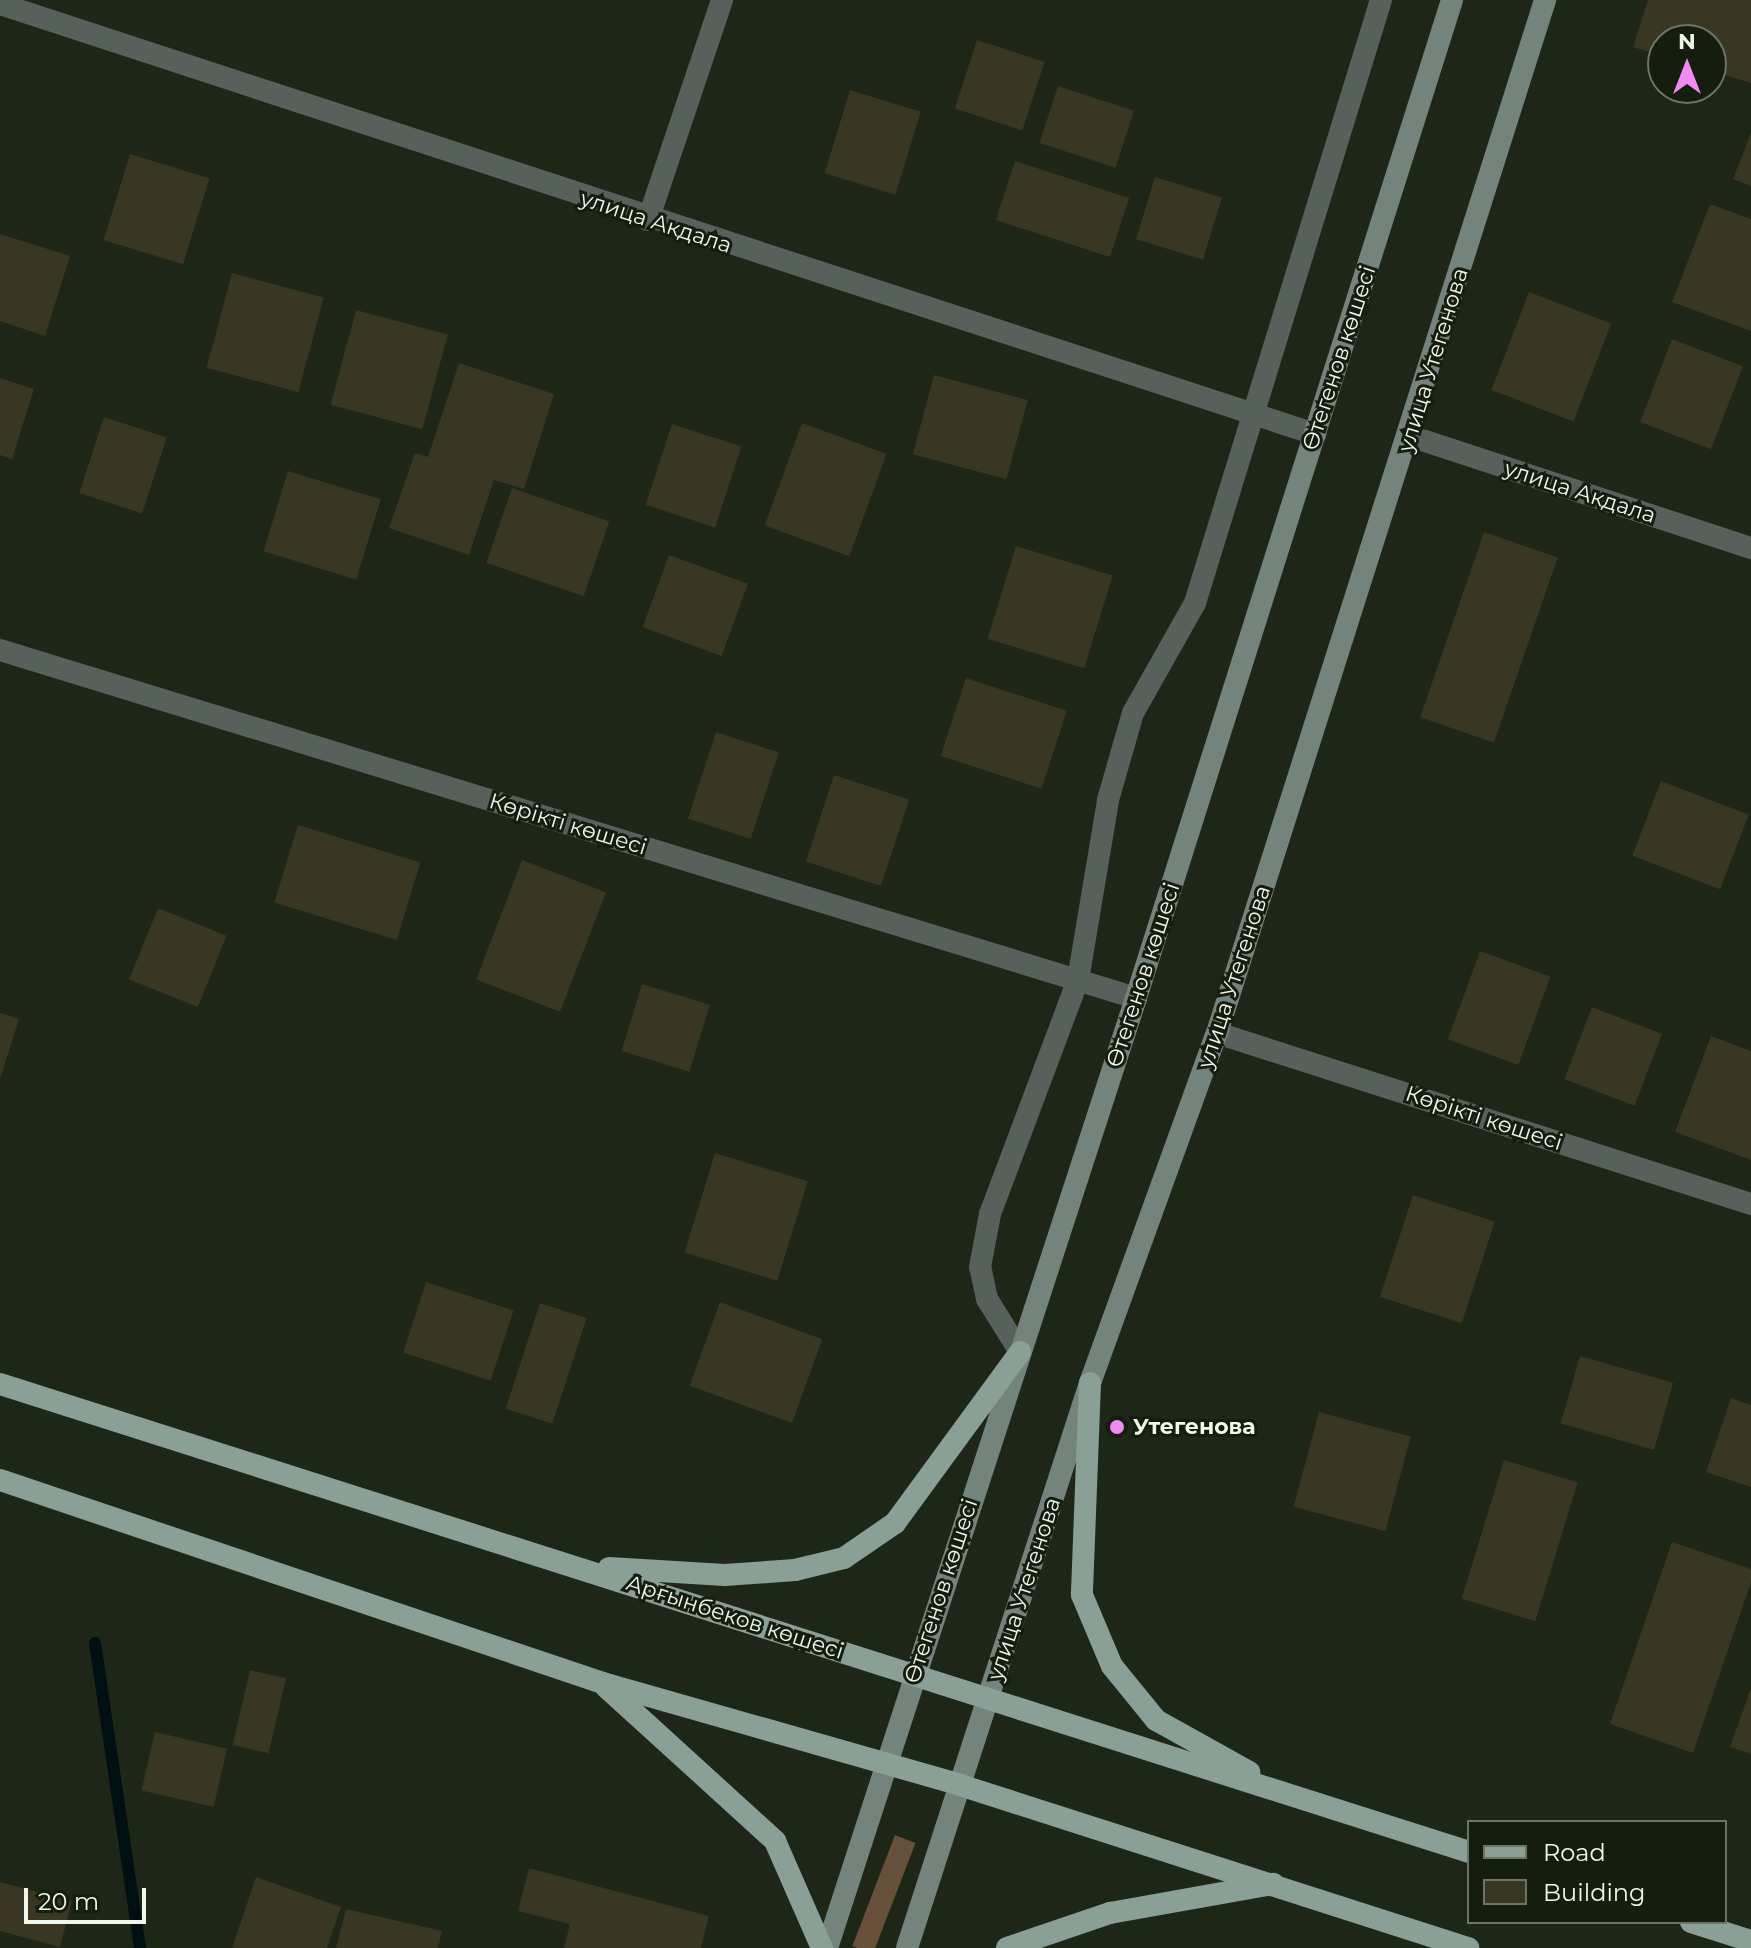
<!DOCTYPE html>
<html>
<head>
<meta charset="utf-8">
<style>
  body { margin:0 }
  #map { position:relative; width:1751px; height:1948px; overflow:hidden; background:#1d2617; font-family:Montserrat,sans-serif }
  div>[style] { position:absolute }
  .forest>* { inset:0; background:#665039; transform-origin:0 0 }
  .stream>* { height:12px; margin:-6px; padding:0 6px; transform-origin:6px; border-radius:6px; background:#000f11 }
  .building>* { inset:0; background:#393624; transform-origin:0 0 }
  .minor>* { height:22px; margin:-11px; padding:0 11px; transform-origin:11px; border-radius:11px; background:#57615c }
  .secondary>* { height:22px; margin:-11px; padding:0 11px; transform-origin:11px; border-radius:11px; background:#74847d }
  .primary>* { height:22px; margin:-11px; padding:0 11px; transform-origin:11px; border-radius:11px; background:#8a9f96 }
  .dots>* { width:22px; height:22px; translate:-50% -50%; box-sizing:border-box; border:4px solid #141d0e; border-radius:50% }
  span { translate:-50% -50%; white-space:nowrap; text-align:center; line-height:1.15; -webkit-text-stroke:6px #141d0e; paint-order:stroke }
  .street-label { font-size:22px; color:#eff6eb }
  .poi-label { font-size:22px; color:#eff6eb; font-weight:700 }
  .left { translate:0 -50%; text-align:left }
  .legend { position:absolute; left:1467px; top:1820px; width:260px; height:104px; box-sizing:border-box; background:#141d0e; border:2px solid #6c7466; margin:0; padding:10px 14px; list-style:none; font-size:24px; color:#eff6eb }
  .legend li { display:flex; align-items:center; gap:16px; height:40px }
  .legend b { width:40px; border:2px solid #6c7466 }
  .north { position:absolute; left:1647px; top:24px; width:80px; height:80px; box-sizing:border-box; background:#141d0e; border:2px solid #6c7466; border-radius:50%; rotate:0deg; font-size:22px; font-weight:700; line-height:32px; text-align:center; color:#eff6eb }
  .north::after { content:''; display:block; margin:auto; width:28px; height:36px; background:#f08bf5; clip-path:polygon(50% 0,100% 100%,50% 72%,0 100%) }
  .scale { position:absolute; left:24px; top:1888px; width:122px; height:36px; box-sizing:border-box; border:4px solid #eff6eb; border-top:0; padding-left:10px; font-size:24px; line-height:28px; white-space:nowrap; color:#eff6eb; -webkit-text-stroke:6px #141d0e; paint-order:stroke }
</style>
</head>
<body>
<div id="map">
  <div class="forest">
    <div style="left:895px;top:1835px;width:22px;height:119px;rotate:21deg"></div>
  </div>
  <div class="stream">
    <div style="left:95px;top:1643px;width:308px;rotate:81.6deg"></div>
  </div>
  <div class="building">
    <div style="clip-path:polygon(1648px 0,1751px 0,1751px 83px,1711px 71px,1711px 40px,1663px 40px,1663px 56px,1633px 47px)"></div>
    <div style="left:977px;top:40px;width:71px;height:72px;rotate:18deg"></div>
    <div style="left:1058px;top:86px;width:80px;height:60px;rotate:18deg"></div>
    <div style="left:850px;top:90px;width:74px;height:87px;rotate:17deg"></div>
    <div style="clip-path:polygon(1751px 133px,1751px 186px,1733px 179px)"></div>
    <div style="left:130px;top:154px;width:83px;height:90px;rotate:17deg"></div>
    <div style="left:1015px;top:161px;width:120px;height:62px;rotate:18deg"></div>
    <div style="left:1155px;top:177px;width:70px;height:65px;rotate:17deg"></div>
    <div style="clip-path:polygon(1710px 204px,1751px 219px,1751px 331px,1672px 302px)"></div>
    <div style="clip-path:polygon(0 234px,70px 256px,45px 336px,0 321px)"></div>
    <div style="left:232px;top:273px;width:95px;height:98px;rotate:15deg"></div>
    <div style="left:1529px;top:292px;width:88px;height:105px;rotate:21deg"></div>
    <div style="left:356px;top:310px;width:95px;height:98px;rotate:15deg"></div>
    <div style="left:1672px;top:339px;width:76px;height:89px;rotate:21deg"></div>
    <div style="clip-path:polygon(459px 363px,554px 394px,524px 489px,494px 480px,469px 555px,389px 528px,415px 453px,428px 457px)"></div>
    <div style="left:934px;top:375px;width:97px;height:82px;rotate:15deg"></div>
    <div style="clip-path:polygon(0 378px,34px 389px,12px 459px,0 455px)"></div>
    <div style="left:104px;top:417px;width:66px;height:80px;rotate:18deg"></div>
    <div style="left:802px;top:423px;width:90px;height:109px;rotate:20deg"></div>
    <div style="left:672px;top:424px;width:73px;height:85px;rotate:18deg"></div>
    <div style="left:288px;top:471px;width:97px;height:84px;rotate:17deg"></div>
    <div style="left:512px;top:488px;width:103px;height:79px;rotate:19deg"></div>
    <div style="left:1484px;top:532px;width:78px;height:196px;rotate:19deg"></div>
    <div style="left:1016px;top:546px;width:101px;height:97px;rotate:17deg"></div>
    <div style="left:669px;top:555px;width:84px;height:77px;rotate:20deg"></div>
    <div style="left:966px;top:678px;width:106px;height:82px;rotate:18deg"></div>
    <div style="left:716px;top:732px;width:66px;height:91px;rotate:18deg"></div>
    <div style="left:834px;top:775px;width:79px;height:91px;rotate:18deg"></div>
    <div style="left:1661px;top:781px;width:94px;height:80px;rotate:21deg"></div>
    <div style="left:298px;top:825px;width:128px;height:81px;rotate:17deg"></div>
    <div style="left:522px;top:860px;width:90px;height:128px;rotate:21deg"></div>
    <div style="left:158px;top:908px;width:74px;height:77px;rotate:22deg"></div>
    <div style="left:1480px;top:951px;width:75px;height:94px;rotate:20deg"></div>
    <div style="left:642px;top:984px;width:71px;height:70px;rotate:17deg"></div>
    <div style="left:1592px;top:1007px;width:75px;height:77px;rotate:21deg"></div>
    <div style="clip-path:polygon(0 1013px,19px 1019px,1px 1076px,0 1076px)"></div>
    <div style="clip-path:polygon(1711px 1036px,1751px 1051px,1751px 1160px,1675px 1132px)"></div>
    <div style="left:715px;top:1153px;width:97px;height:104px;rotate:17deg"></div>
    <div style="left:1413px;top:1195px;width:86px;height:107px;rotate:18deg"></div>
    <div style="left:426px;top:1282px;width:92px;height:74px;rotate:18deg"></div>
    <div style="left:720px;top:1302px;width:109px;height:89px;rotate:20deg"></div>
    <div style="left:540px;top:1303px;width:49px;height:111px;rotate:18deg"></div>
    <div style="left:1580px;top:1356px;width:97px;height:70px;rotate:16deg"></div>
    <div style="clip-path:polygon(1731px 1398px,1751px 1405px,1751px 1487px,1706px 1472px)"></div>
    <div style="left:1319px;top:1412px;width:95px;height:98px;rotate:15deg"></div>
    <div style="left:1504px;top:1460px;width:77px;height:145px;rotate:17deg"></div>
    <div style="clip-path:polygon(1672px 1542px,1751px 1569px,1751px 1582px,1693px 1753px,1610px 1724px)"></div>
    <div style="left:250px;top:1670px;width:37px;height:77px;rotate:13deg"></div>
    <div style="clip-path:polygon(1751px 1688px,1751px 1754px,1730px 1747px)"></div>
    <div style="left:155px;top:1732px;width:74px;height:60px;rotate:13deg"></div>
    <div style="clip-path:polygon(529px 1868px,709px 1916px,701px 1948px,564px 1948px,570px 1924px,518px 1911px)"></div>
    <div style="clip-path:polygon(256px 1877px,341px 1907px,327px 1948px,232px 1948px)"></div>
    <div style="clip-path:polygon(0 1882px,72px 1901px,60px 1947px,0 1931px)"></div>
    <div style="clip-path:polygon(346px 1909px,442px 1931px,438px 1948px,336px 1948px)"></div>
  </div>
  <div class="minor">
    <div style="left:0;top:4px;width:1384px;rotate:18.11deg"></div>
    <div style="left:648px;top:220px;width:232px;rotate:-71.4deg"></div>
    <div style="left:1410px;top:436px;width:359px;rotate:18.2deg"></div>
    <div style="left:0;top:650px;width:1188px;rotate:17.03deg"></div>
    <div style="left:1217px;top:1033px;width:561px;rotate:17.76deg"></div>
    <div style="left:1020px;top:1352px;width:62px;rotate:-121.9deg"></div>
    <div style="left:987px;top:1299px;width:33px;rotate:-102deg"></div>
    <div style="left:980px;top:1267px;width:54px;rotate:-79.3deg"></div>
    <div style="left:990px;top:1214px;width:250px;rotate:-69.4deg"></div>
    <div style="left:1078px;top:980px;width:182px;rotate:-80.5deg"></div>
    <div style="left:1108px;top:800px;width:91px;rotate:-74deg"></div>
    <div style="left:1133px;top:713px;width:126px;rotate:-60.6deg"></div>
    <div style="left:1195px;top:603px;width:631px;rotate:-72.86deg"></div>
  </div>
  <div class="secondary">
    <div style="left:827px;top:1948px;width:999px;rotate:-71.98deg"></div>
    <div style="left:1136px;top:998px;width:1047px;rotate:-72.43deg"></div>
    <div style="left:907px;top:1948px;width:594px;rotate:-72.05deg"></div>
    <div style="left:1090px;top:1383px;width:372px;rotate:-70.1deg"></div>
    <div style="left:1217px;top:1033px;width:1084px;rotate:-72.38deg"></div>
  </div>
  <div class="primary">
    <div style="left:1090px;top:1383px;width:212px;rotate:92.2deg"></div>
    <div style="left:1082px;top:1595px;width:77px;rotate:67.1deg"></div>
    <div style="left:1112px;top:1666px;width:70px;rotate:50.8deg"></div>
    <div style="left:1156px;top:1720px;width:107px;rotate:29.2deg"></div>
    <div style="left:0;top:1384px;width:1542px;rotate:17.67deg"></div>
    <div style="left:0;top:1480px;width:636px;rotate:18.61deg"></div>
    <div style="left:603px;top:1683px;width:371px;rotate:15.9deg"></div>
    <div style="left:960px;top:1785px;width:534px;rotate:17.79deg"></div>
    <div style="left:609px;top:1568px;width:116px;rotate:3.5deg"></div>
    <div style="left:725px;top:1575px;width:70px;rotate:-4.1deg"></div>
    <div style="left:795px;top:1570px;width:50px;rotate:-13.8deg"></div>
    <div style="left:844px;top:1558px;width:62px;rotate:-34.5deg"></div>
    <div style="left:895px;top:1523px;width:212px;rotate:-53.8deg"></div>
    <div style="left:606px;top:1687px;width:229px;rotate:42.3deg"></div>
    <div style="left:775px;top:1841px;width:117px;rotate:66.3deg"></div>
    <div style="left:1691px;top:1922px;width:63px;rotate:17.6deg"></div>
    <div style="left:1007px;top:1948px;width:109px;rotate:-18.8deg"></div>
    <div style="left:1110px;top:1913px;width:166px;rotate:-10.1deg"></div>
  </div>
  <div class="dots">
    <div style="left:1117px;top:1427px;background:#f08bf5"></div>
  </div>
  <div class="street-label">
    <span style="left:656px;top:222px;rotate:18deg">улица Акдала</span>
    <span style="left:1339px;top:358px;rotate:-72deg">Өтегенов көшесі</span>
    <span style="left:1433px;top:360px;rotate:-73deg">улица Утегенова</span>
    <span style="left:1580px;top:492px;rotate:18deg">улица Акдала</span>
    <span style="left:568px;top:824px;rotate:17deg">Көрікті көшесі</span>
    <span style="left:1143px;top:975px;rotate:-72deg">Өтегенов көшесі</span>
    <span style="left:1234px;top:977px;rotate:-72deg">улица Утегенова</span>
    <span style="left:1484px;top:1118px;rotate:18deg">Көрікті көшесі</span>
    <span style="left:1024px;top:1589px;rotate:-72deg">улица Утегенова</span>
    <span style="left:941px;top:1591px;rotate:-72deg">Өтегенов көшесі</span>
    <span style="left:735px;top:1617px;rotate:18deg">Арғынбеков көшесі</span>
  </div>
  <div class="poi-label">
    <span class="left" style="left:1133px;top:1427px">Утегенова</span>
  </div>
  <ul class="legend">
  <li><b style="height:10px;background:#8a9f96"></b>Road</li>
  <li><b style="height:22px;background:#393624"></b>Building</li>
  </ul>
  <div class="north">N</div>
  <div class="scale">20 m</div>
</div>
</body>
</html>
